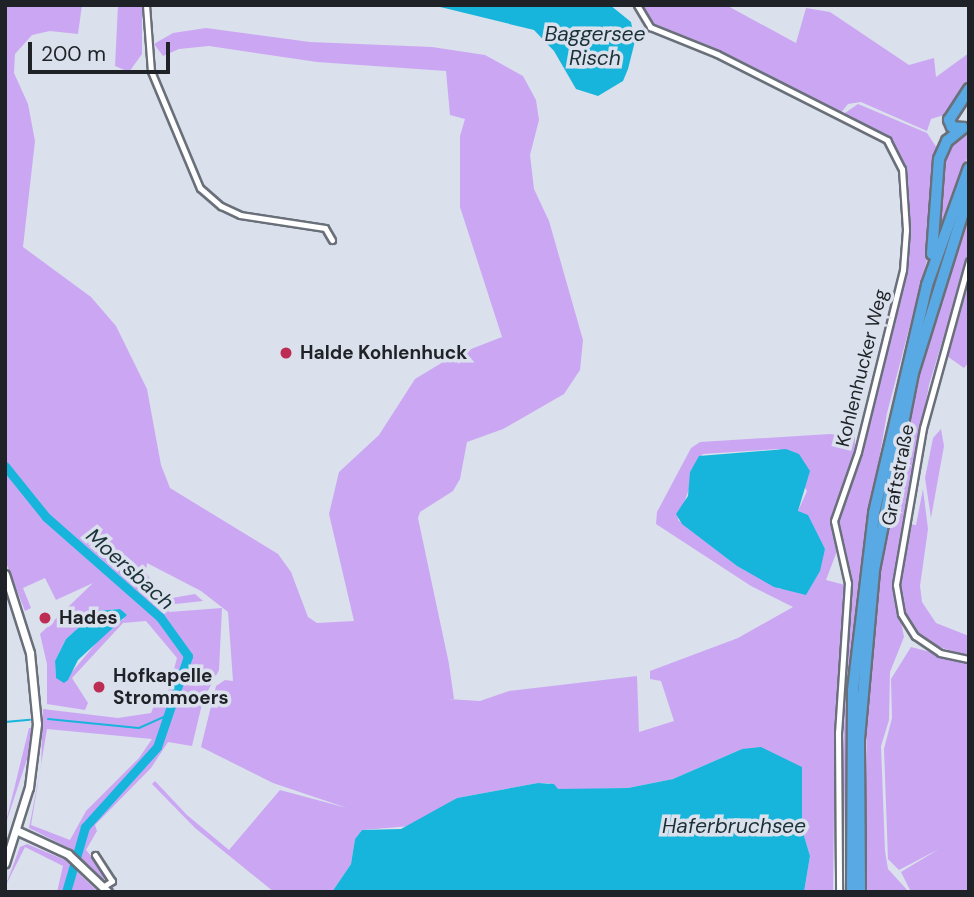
<!DOCTYPE html>
<html>
<head>
<meta charset="utf-8">
<style>
  body { margin:0 }
  #map { position:relative; width:974px; height:897px; overflow:hidden; background:#dae0ec; font-family:"DM Sans",sans-serif }
  div>[style] { position:absolute }
  .green>* { inset:0; background:#cba7f3 }
  .water>* { inset:0; background:#17b5db }
  .stream>* { height:2px; margin:-1px; padding:0 1px; transform-origin:1px; border-radius:1px; background:#17b5db }
  .river>* { height:9px; margin:-4.5px; padding:0 4.5px; transform-origin:4.5px; border-radius:4.5px; background:#17b5db }
  .roads { filter:drop-shadow(2px 0 #6a707a) drop-shadow(-2px 0 #6a707a) drop-shadow(0 2px #6a707a) drop-shadow(0 -2px #6a707a) }
  .street>* { height:5px; margin:-2.5px; padding:0 2.5px; transform-origin:2.5px; border-radius:2.5px; background:#fff }
  .secondary>* { height:7px; margin:-3.5px; padding:0 3.5px; transform-origin:3.5px; border-radius:3.5px; background:#fff }
  .highway>* { height:10px; margin:-5px; padding:0 5px; transform-origin:5px; border-radius:5px; background:#59aae4 }
  .dots>* { width:19px; height:19px; translate:-50% -50%; box-sizing:border-box; border:4px solid #dae0ec; border-radius:50% }
  span { translate:-50% -50%; white-space:nowrap; text-align:center; line-height:1.15; -webkit-text-stroke:7px #dae0ec; paint-order:stroke }
  .poi-label { font-size:19px; color:#1f2226; font-weight:700 }
  .left { translate:0 -50%; text-align:left }
  .street-label { font-size:19px; color:#1f2226 }
  .water-label { font-size:21px; color:#1a3138; font-style:italic }
  .frame { position:absolute; inset:0; border:7px solid #1f2226; pointer-events:none }
  .scale { position:absolute; left:28px; top:42px; width:142px; height:32px; box-sizing:border-box; border:4px solid #1f2226; border-top:0; padding-left:9px; font-size:21px; line-height:24px; white-space:nowrap; color:#1f2226; -webkit-text-stroke:5px #dae0ec; paint-order:stroke }
</style>
</head>
<body>
<div id="map">
  <div class="green">
    <div style="clip-path:polygon(evenodd,5px 5px,82px 5px,78px 34px,50px 31px,32px 35px,15px 54px,14px 73px,28px 104px,35px 141px,23px 247px,91px 297px,116px 326px,147px 389px,161px 465px,170px 488px,278px 554px,291px 572px,308px 617px,317px 623px,354px 621px,329px 514px,339px 472px,379px 435px,415px 379px,453px 356px,502px 337px,460px 207px,460px 136px,465px 119px,450px 115px,446px 71px,317px 62px,209px 46px,179px 49px,163px 56px,154px 44px,173px 33px,206px 28px,310px 42px,432px 47px,485px 55px,523px 76px,536px 100px,539px 120px,530px 155px,534px 189px,549px 221px,583px 340px,580px 370px,564px 394px,503px 429px,467px 442px,460px 479px,453px 491px,420px 512px,418px 518px,449px 664px,454px 699px,447px 699px,480px 701px,509px 691px,637px 676px,639px 732px,674px 721px,661px 681px,650px 679px,650px 671px,738px 638px,793px 607px,751px 586px,656px 524px,657px 512px,691px 448px,700px 442px,830px 434px,855px 437px,855px 450px,833px 512px,837px 551px,826px 580px,845px 585px,846px 594px,835px 721px,833px 892px,804px 892px,810px 856px,802px 829px,802px 767px,742px 749px,673px 779px,628px 788px,558px 790px,549px 783px,538px 783px,457px 798px,411px 826px,362px 830px,355px 839px,351px 864px,332px 892px,274px 892px,195px 828px,152px 784px,155px 781px,187px 815px,229px 850px,280px 790px,347px 808px,273px 783px,201px 747px,216px 686px,225px 680px,233px 681px,228px 612px,201px 591px,147px 563px,146px 573px,161px 594px,172px 598px,195px 594px,203px 601px,166px 605px,169px 612px,222px 608px,219px 670px,203px 700px,192px 746px,168px 742px,151px 768px,95px 825px,97px 831px,86px 850px,107px 875px,104px 880px,71px 849px,29px 828px,41px 766px,43px 709px,118px 718px,151px 713px,157px 698px,167px 694px,177px 658px,146px 621px,123px 623px,72px 678px,88px 703px,85px 710px,47px 704px,47px 664px,40px 634px,93px 583px,56px 600px,45px 578px,23px 588px,31px 608px,25px 611px,5px 560px,5px 5px,779px 449px,807px 491px,798px 511px,825px 549px,814px 578px,780px 589px,737px 566px,678px 520px,690px 486px,690px 472px,703px 454px,779px 449px,5px 5px,120px 609px,124px 619px,108px 629px,71px 673px,56px 678px,55px 661px,66px 639px,97px 611px,120px 609px,5px 5px,47px 729px,152px 739px,139px 758px,86px 811px,70px 840px,31px 825px,47px 729px)"></div>
    <div style="clip-path:polygon(118px 5px,142px 5px,142px 54px,129px 72px,115px 66px)"></div>
    <div style="clip-path:polygon(640px 5px,726px 5px,796px 43px,806px 8px,830px 12px,909px 65px,934px 58px,936px 77px,969px 53px,969px 83px,947px 114px,931px 119px,927px 131px,861px 102px,848px 104px,840px 114px,648px 23px)"></div>
    <div style="clip-path:polygon(858px 104px,927px 133px,937px 148px,927px 260px,887px 413px,861px 565px,847px 696px,844px 833px,839px 833px,851px 582px,837px 533px,838px 512px,854px 470px,906px 263px,908px 236px,901px 157px,889px 139px,842px 115px)"></div>
    <div style="clip-path:polygon(969px 134px,969px 153px,936px 244px,940px 167px,949px 144px)"></div>
    <div style="clip-path:polygon(969px 213px,969px 254px,929px 385px,893px 580px,904px 637px,890px 672px,889px 720px,881px 746px,885px 851px,888px 869px,909px 892px,865px 892px,867px 688px,885px 536px,918px 375px)"></div>
    <div style="clip-path:polygon(969px 269px,969px 362px,964px 368px,944px 354px)"></div>
    <div style="clip-path:polygon(941px 429px,944px 446px,931px 518px,925px 478px,933px 438px)"></div>
    <div style="clip-path:polygon(923px 489px,928px 529px,920px 586px,922px 602px,936px 623px,969px 636px,969px 657px,928px 643px,911px 626px,902px 606px,899px 582px,908px 524px,916px 525px)"></div>
    <div style="clip-path:polygon(911px 647px,969px 662px,969px 892px,911px 892px,901px 872px,939px 849px,899px 870px,888px 859px,884px 749px,892px 718px,891px 679px)"></div>
    <div style="clip-path:polygon(29px 728px,33px 728px,31px 747px,5px 826px)"></div>
    <div style="clip-path:polygon(27px 844px,65px 860px,98px 892px,57px 892px,63px 866px,25px 847px,5px 887px,20px 847px)"></div>
  </div>
  <div class="water">
    <div style="clip-path:polygon(432px 5px,610px 5px,631px 22px,635px 41px,628px 69px,623px 81px,598px 96px,576px 89px,554px 51px,534px 30px)"></div>
    <div style="clip-path:polygon(786px 449px,799px 454px,810px 471px,798px 511px,808px 515px,825px 549px,820px 571px,806px 595px,774px 587px,737px 566px,682px 524px,676px 514px,688px 496px,690px 472px,699px 456px)"></div>
    <div style="clip-path:polygon(120px 609px,127px 615px,78px 660px,68px 680px,64px 683px,56px 678px,55px 661px,66px 639px,97px 611px)"></div>
    <div style="clip-path:polygon(761px 747px,802px 767px,802px 829px,810px 856px,804px 892px,332px 892px,351px 864px,355px 839px,362px 830px,401px 829px,457px 798px,538px 783px,554px 784px,558px 789px,628px 788px,673px 779px,742px 749px)"></div>
  </div>
  <div class="stream">
    <div style="left:48px;top:719px;width:91px;rotate:5.6deg"></div>
    <div style="left:139px;top:728px;width:34px;rotate:-24deg"></div>
    <div style="left:5px;top:722px;width:25px;rotate:-5deg"></div>
  </div>
  <div class="river">
    <div style="left:5px;top:466px;width:65px;rotate:51.2deg"></div>
    <div style="left:46px;top:517px;width:152px;rotate:41.3deg"></div>
    <div style="left:160px;top:617px;width:48px;rotate:54.3deg"></div>
    <div style="left:188px;top:656px;width:96px;rotate:108.8deg"></div>
    <div style="left:157px;top:747px;width:108px;rotate:132deg"></div>
    <div style="left:85px;top:827px;width:68px;rotate:106.3deg"></div>
  </div>
  <div class="roads">
    <div class="street">
      <div style="left:146px;top:5px;width:66px;rotate:85.7deg"></div>
      <div style="left:151px;top:71px;width:127px;rotate:67.3deg"></div>
      <div style="left:200px;top:188px;width:28px;rotate:41deg"></div>
      <div style="left:221px;top:206px;width:21px;rotate:25deg"></div>
      <div style="left:240px;top:215px;width:86px;rotate:8.7deg"></div>
      <div style="left:325px;top:228px;width:14px;rotate:60deg"></div>
      <div style="left:637px;top:5px;width:26px;rotate:59deg"></div>
      <div style="left:650px;top:27px;width:72px;rotate:21.9deg"></div>
      <div style="left:717px;top:54px;width:191px;rotate:26.8deg"></div>
      <div style="left:887px;top:140px;width:33px;rotate:63deg"></div>
      <div style="left:902px;top:169px;width:61px;rotate:86.2deg"></div>
      <div style="left:906px;top:230px;width:40px;rotate:94.3deg"></div>
      <div style="left:903px;top:270px;width:187px;rotate:103.9deg"></div>
      <div style="left:858px;top:452px;width:73px;rotate:109.2deg"></div>
      <div style="left:834px;top:521px;width:64px;rotate:77.3deg"></div>
      <div style="left:848px;top:583px;width:149px;rotate:93.8deg"></div>
      <div style="left:838px;top:732px;width:160px;rotate:89.6deg"></div>
      <div style="left:969px;top:261px;width:173px;rotate:105.4deg"></div>
      <div style="left:923px;top:428px;width:159px;rotate:99.8deg"></div>
      <div style="left:896px;top:585px;width:29px;rotate:80deg"></div>
      <div style="left:901px;top:614px;width:26px;rotate:58deg"></div>
      <div style="left:915px;top:636px;width:30px;rotate:34deg"></div>
      <div style="left:940px;top:653px;width:30px;rotate:12deg"></div>
      <div style="left:95px;top:855px;width:31px;rotate:57deg"></div>
      <div style="left:112px;top:881px;width:9px;rotate:148deg"></div>
    </div>
    <div class="secondary">
      <div style="left:5px;top:574px;width:83px;rotate:72.4deg"></div>
      <div style="left:30px;top:653px;width:71px;rotate:84.4deg"></div>
      <div style="left:37px;top:724px;width:64px;rotate:97.2deg"></div>
      <div style="left:29px;top:787px;width:80px;rotate:107.5deg"></div>
      <div style="left:18px;top:831px;width:55px;rotate:24.7deg"></div>
      <div style="left:68px;top:854px;width:55px;rotate:43.5deg"></div>
    </div>
    <div class="highway">
      <div style="left:962px;top:128px;width:10px;rotate:-174deg"></div>
      <div style="left:952px;top:127px;width:8px;rotate:-113deg"></div>
      <div style="left:949px;top:120px;width:37px;rotate:-57deg"></div>
      <div style="left:932px;top:254px;width:95px;rotate:-85.8deg"></div>
      <div style="left:939px;top:159px;width:20px;rotate:-66deg"></div>
      <div style="left:947px;top:141px;width:21px;rotate:-39deg"></div>
      <div style="left:852px;top:892px;width:202px;rotate:-89.7deg"></div>
      <div style="left:853px;top:690px;width:178px;rotate:-83.2deg"></div>
      <div style="left:874px;top:513px;width:234px;rotate:-76.9deg"></div>
      <div style="left:927px;top:285px;width:124px;rotate:-70.3deg"></div>
      <div style="left:860px;top:892px;width:153px;rotate:-90.4deg"></div>
      <div style="left:859px;top:739px;width:170px;rotate:-84.9deg"></div>
      <div style="left:874px;top:570px;width:201px;rotate:-78.8deg"></div>
      <div style="left:913px;top:373px;width:189px;rotate:-72.7deg"></div>
    </div>
  </div>
  <div class="dots">
    <div style="left:286px;top:353px;background:#bc2c53"></div>
    <div style="left:45px;top:618px;background:#bc2c53"></div>
    <div style="left:99px;top:687px;background:#bc2c53"></div>
  </div>
  <div class="poi-label">
    <span class="left" style="left:300px;top:353px">Halde Kohlenhuck</span>
    <span class="left" style="left:59px;top:618px">Hades</span>
    <span class="left" style="left:113px;top:687px">Hofkapelle<br>Strommoers</span>
  </div>
  <div class="street-label">
    <span style="left:862px;top:368px;rotate:-76deg">Kohlenhucker Weg</span>
    <span style="left:898px;top:475px;rotate:-79deg">Graftstraße</span>
  </div>
  <div class="water-label">
    <span style="left:595px;top:46px">Baggersee<br>Risch</span>
    <span style="left:130px;top:569px;rotate:42deg">Moersbach</span>
    <span style="left:734px;top:826px">Haferbruchsee</span>
  </div>
  <div class="frame"></div>
  <div class="scale">200 m</div>
</div>
</body>
</html>
